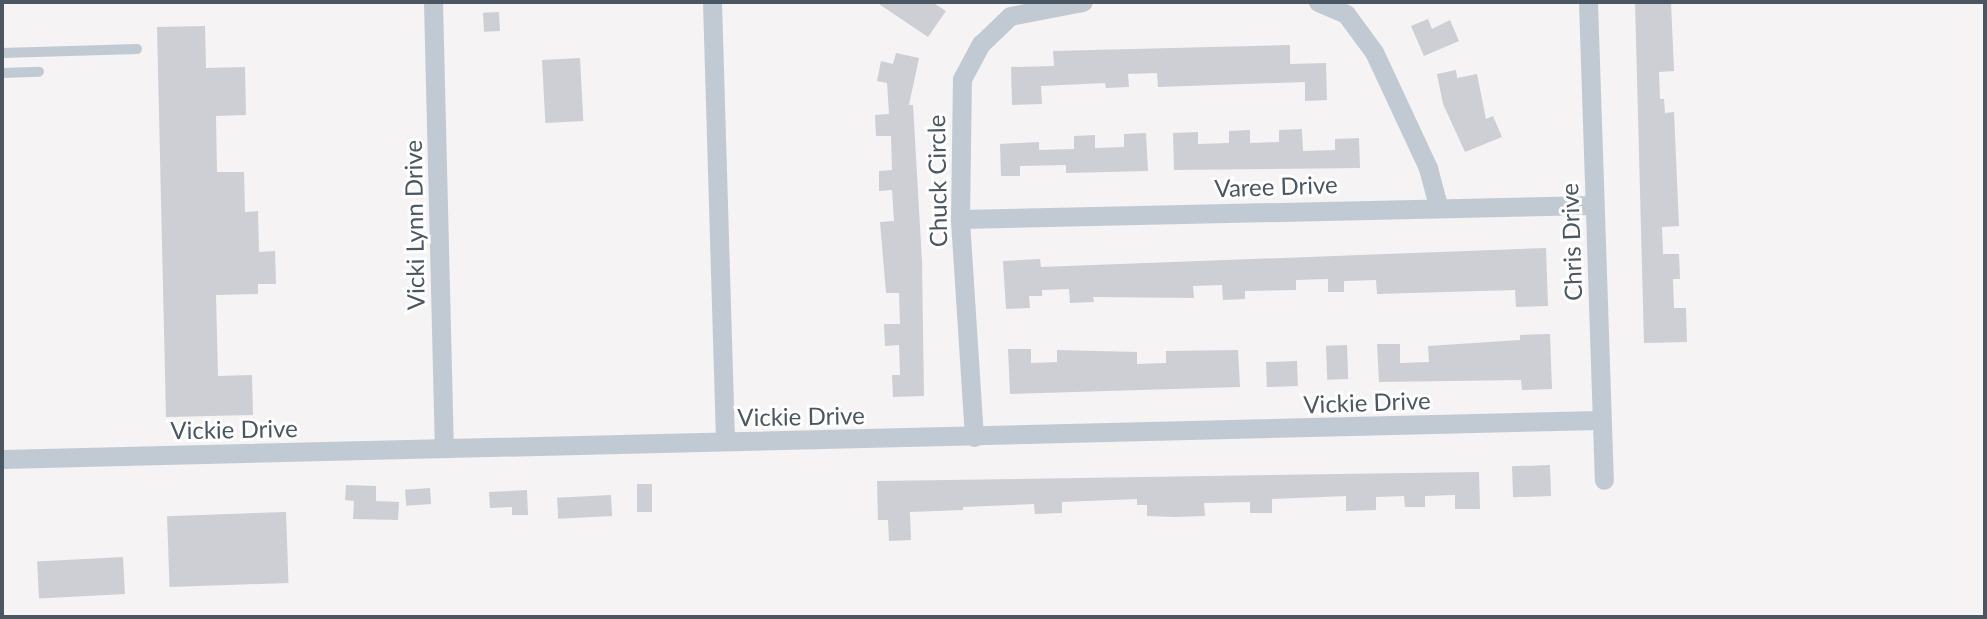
<!DOCTYPE html>
<html>
<head>
<meta charset="utf-8">
<style>
  body { margin:0 }
  #map { position:relative; width:1987px; height:619px; overflow:hidden; background:#f5f3f3; font-family:Lato,sans-serif }
  div>[style] { position:absolute }
  .building>* { inset:0; background:#cdcfd5; transform-origin:0 0 }
  .service>* { height:10px; margin:-5px; padding:0 5px; transform-origin:5px; border-radius:5px; background:#c1cad2 }
  .minor>* { height:19px; margin:-9.5px; padding:0 9.5px; transform-origin:9.5px; border-radius:9.5px; background:#c1cad2 }
  span { translate:-50% -50%; white-space:nowrap; text-align:center; line-height:1.15; -webkit-text-stroke:6px #fff; paint-order:stroke }
  .street-label { font-size:24px; color:#4a5661 }
  .frame { position:absolute; inset:0; border:4px solid #4a5661; pointer-events:none }
</style>
</head>
<body>
<div id="map">
  <div class="building">
    <div style="clip-path:polygon(876px 2px,932px 2px,946px 11px,928px 37px)"></div>
    <div style="clip-path:polygon(1635px 2px,1671px 2px,1674px 71px,1659px 72px,1660px 99px,1664px 99px,1665px 113px,1674px 112px,1679px 226px,1662px 227px,1663px 254px,1679px 254px,1680px 279px,1673px 279px,1674px 308px,1686px 308px,1687px 342px,1644px 343px)"></div>
    <div style="left:499px;top:12px;width:19px;height:16px;rotate:87deg"></div>
    <div style="clip-path:polygon(1428px 19px,1432px 29px,1450px 20px,1459px 41px,1424px 56px,1411px 26px)"></div>
    <div style="clip-path:polygon(205px 26px,206px 68px,245px 67px,246px 115px,216px 116px,217px 172px,244px 172px,245px 212px,258px 211px,259px 252px,275px 251px,276px 284px,258px 284px,258px 294px,216px 295px,218px 376px,252px 375px,253px 415px,166px 417px,157px 27px)"></div>
    <div style="clip-path:polygon(1290px 45px,1290px 64px,1326px 63px,1327px 100px,1305px 101px,1305px 82px,1158px 87px,1157px 73px,1128px 74px,1129px 87px,1106px 88px,1105px 83px,1041px 86px,1042px 104px,1012px 105px,1011px 67px,1054px 66px,1053px 51px)"></div>
    <div style="clip-path:polygon(896px 53px,919px 58px,909px 105px,913px 105px,922px 261px,924px 396px,893px 397px,892px 375px,900px 375px,899px 345px,885px 346px,884px 324px,900px 324px,899px 293px,886px 293px,880px 222px,894px 221px,892px 190px,879px 191px,879px 171px,892px 170px,891px 136px,876px 136px,875px 115px,889px 114px,887px 83px,877px 81px,881px 61px,893px 64px)"></div>
    <div style="left:580px;top:58px;width:63px;height:38px;rotate:87deg"></div>
    <div style="clip-path:polygon(1456px 70px,1457px 78px,1477px 74px,1486px 119px,1493px 116px,1502px 137px,1465px 152px,1443px 104px,1437px 74px)"></div>
    <div style="clip-path:polygon(1302px 129px,1303px 151px,1335px 150px,1335px 139px,1359px 138px,1360px 168px,1174px 170px,1173px 133px,1198px 132px,1198px 144px,1229px 143px,1229px 131px,1250px 130px,1250px 143px,1279px 142px,1279px 130px)"></div>
    <div style="clip-path:polygon(1146px 133px,1148px 171px,1066px 173px,1066px 165px,1020px 166px,1020px 176px,1001px 176px,1000px 144px,1039px 142px,1039px 150px,1074px 149px,1074px 136px,1095px 135px,1095px 148px,1124px 147px,1124px 134px)"></div>
    <div style="clip-path:polygon(1546px 248px,1548px 306px,1516px 307px,1515px 290px,1377px 294px,1376px 280px,1344px 281px,1344px 292px,1328px 292px,1328px 279px,1296px 280px,1296px 290px,1245px 291px,1245px 299px,1223px 300px,1222px 285px,1193px 286px,1194px 298px,1093px 297px,1094px 302px,1070px 303px,1069px 289px,1042px 290px,1042px 296px,1029px 296px,1030px 308px,1006px 309px,1003px 261px,1040px 259px,1041px 267px)"></div>
    <div style="clip-path:polygon(1550px 334px,1552px 389px,1522px 390px,1521px 380px,1379px 382px,1377px 344px,1400px 344px,1400px 363px,1429px 362px,1428px 346px,1520px 340px,1520px 335px)"></div>
    <div style="left:1347px;top:345px;width:34px;height:21px;rotate:88deg"></div>
    <div style="clip-path:polygon(1008px 349px,1031px 349px,1031px 363px,1057px 362px,1057px 350px,1137px 352px,1137px 364px,1166px 363px,1166px 351px,1238px 350px,1240px 387px,1010px 394px)"></div>
    <div style="left:1297px;top:361px;width:25px;height:31px;rotate:88deg"></div>
    <div style="left:1550px;top:465px;width:31px;height:38px;rotate:88deg"></div>
    <div style="clip-path:polygon(1479px 472px,1480px 509px,1455px 509px,1455px 495px,1425px 496px,1425px 507px,1405px 507px,1404px 496px,1376px 497px,1376px 510px,1346px 511px,1346px 496px,1272px 499px,1272px 513px,1250px 513px,1250px 502px,1204px 503px,1205px 516px,1175px 517px,1147px 516px,1147px 505px,1137px 505px,1137px 499px,1062px 502px,1062px 513px,1035px 514px,1034px 504px,963px 507px,963px 510px,910px 512px,911px 540px,889px 541px,888px 520px,878px 520px,877px 481px)"></div>
    <div style="left:637px;top:484px;width:15px;height:28px"></div>
    <div style="clip-path:polygon(346px 485px,376px 486px,376px 501px,399px 502px,398px 520px,353px 519px,354px 501px,345px 500px)"></div>
    <div style="left:430px;top:488px;width:16px;height:25px;rotate:86deg"></div>
    <div style="clip-path:polygon(527px 490px,528px 515px,512px 515px,512px 507px,490px 508px,489px 492px)"></div>
    <div style="left:611px;top:495px;width:21px;height:54px;rotate:87deg"></div>
    <div style="left:286px;top:512px;width:71px;height:119px;rotate:88deg"></div>
    <div style="left:123px;top:557px;width:37px;height:86px;rotate:87deg"></div>
  </div>
  <div class="service">
    <div style="left:2px;top:53px;width:135px;rotate:-1.7deg"></div>
    <div style="left:2px;top:73px;width:37px;rotate:-2deg"></div>
  </div>
  <div class="minor">
    <div style="left:433px;top:2px;width:446px;rotate:88.6deg"></div>
    <div style="left:712px;top:2px;width:439px;rotate:88.3deg"></div>
    <div style="left:1318px;top:2px;width:30px;rotate:23deg"></div>
    <div style="left:1346px;top:14px;width:47px;rotate:53.6deg"></div>
    <div style="left:1374px;top:52px;width:128px;rotate:65deg"></div>
    <div style="left:1428px;top:168px;width:39px;rotate:75deg"></div>
    <div style="left:1588px;top:2px;width:478px;rotate:88.1deg"></div>
    <div style="left:960px;top:219px;width:634px;rotate:-1.27deg"></div>
    <div style="left:974px;top:437px;width:218px;rotate:-93.7deg"></div>
    <div style="left:960px;top:219px;width:140px;rotate:-89.2deg"></div>
    <div style="left:962px;top:79px;width:40px;rotate:-62deg"></div>
    <div style="left:981px;top:44px;width:40px;rotate:-44deg"></div>
    <div style="left:1010px;top:16px;width:74px;rotate:-10.9deg"></div>
    <div style="left:2px;top:459px;width:1598px;rotate:-1.4deg"></div>
  </div>
  <div class="street-label">
    <span style="left:937px;top:181px;rotate:-91deg">Chuck Circle</span>
    <span style="left:1276px;top:186px;rotate:-2deg">Varee Drive</span>
    <span style="left:414px;top:225px;rotate:-91deg">Vicki Lynn Drive</span>
    <span style="left:1571px;top:242px;rotate:-92deg">Chris Drive</span>
    <span style="left:1367px;top:402px;rotate:-2deg">Vickie Drive</span>
    <span style="left:801px;top:416px;rotate:-1deg">Vickie Drive</span>
    <span style="left:234px;top:429px;rotate:-1deg">Vickie Drive</span>
  </div>
  <div class="frame"></div>
</div>
</body>
</html>
